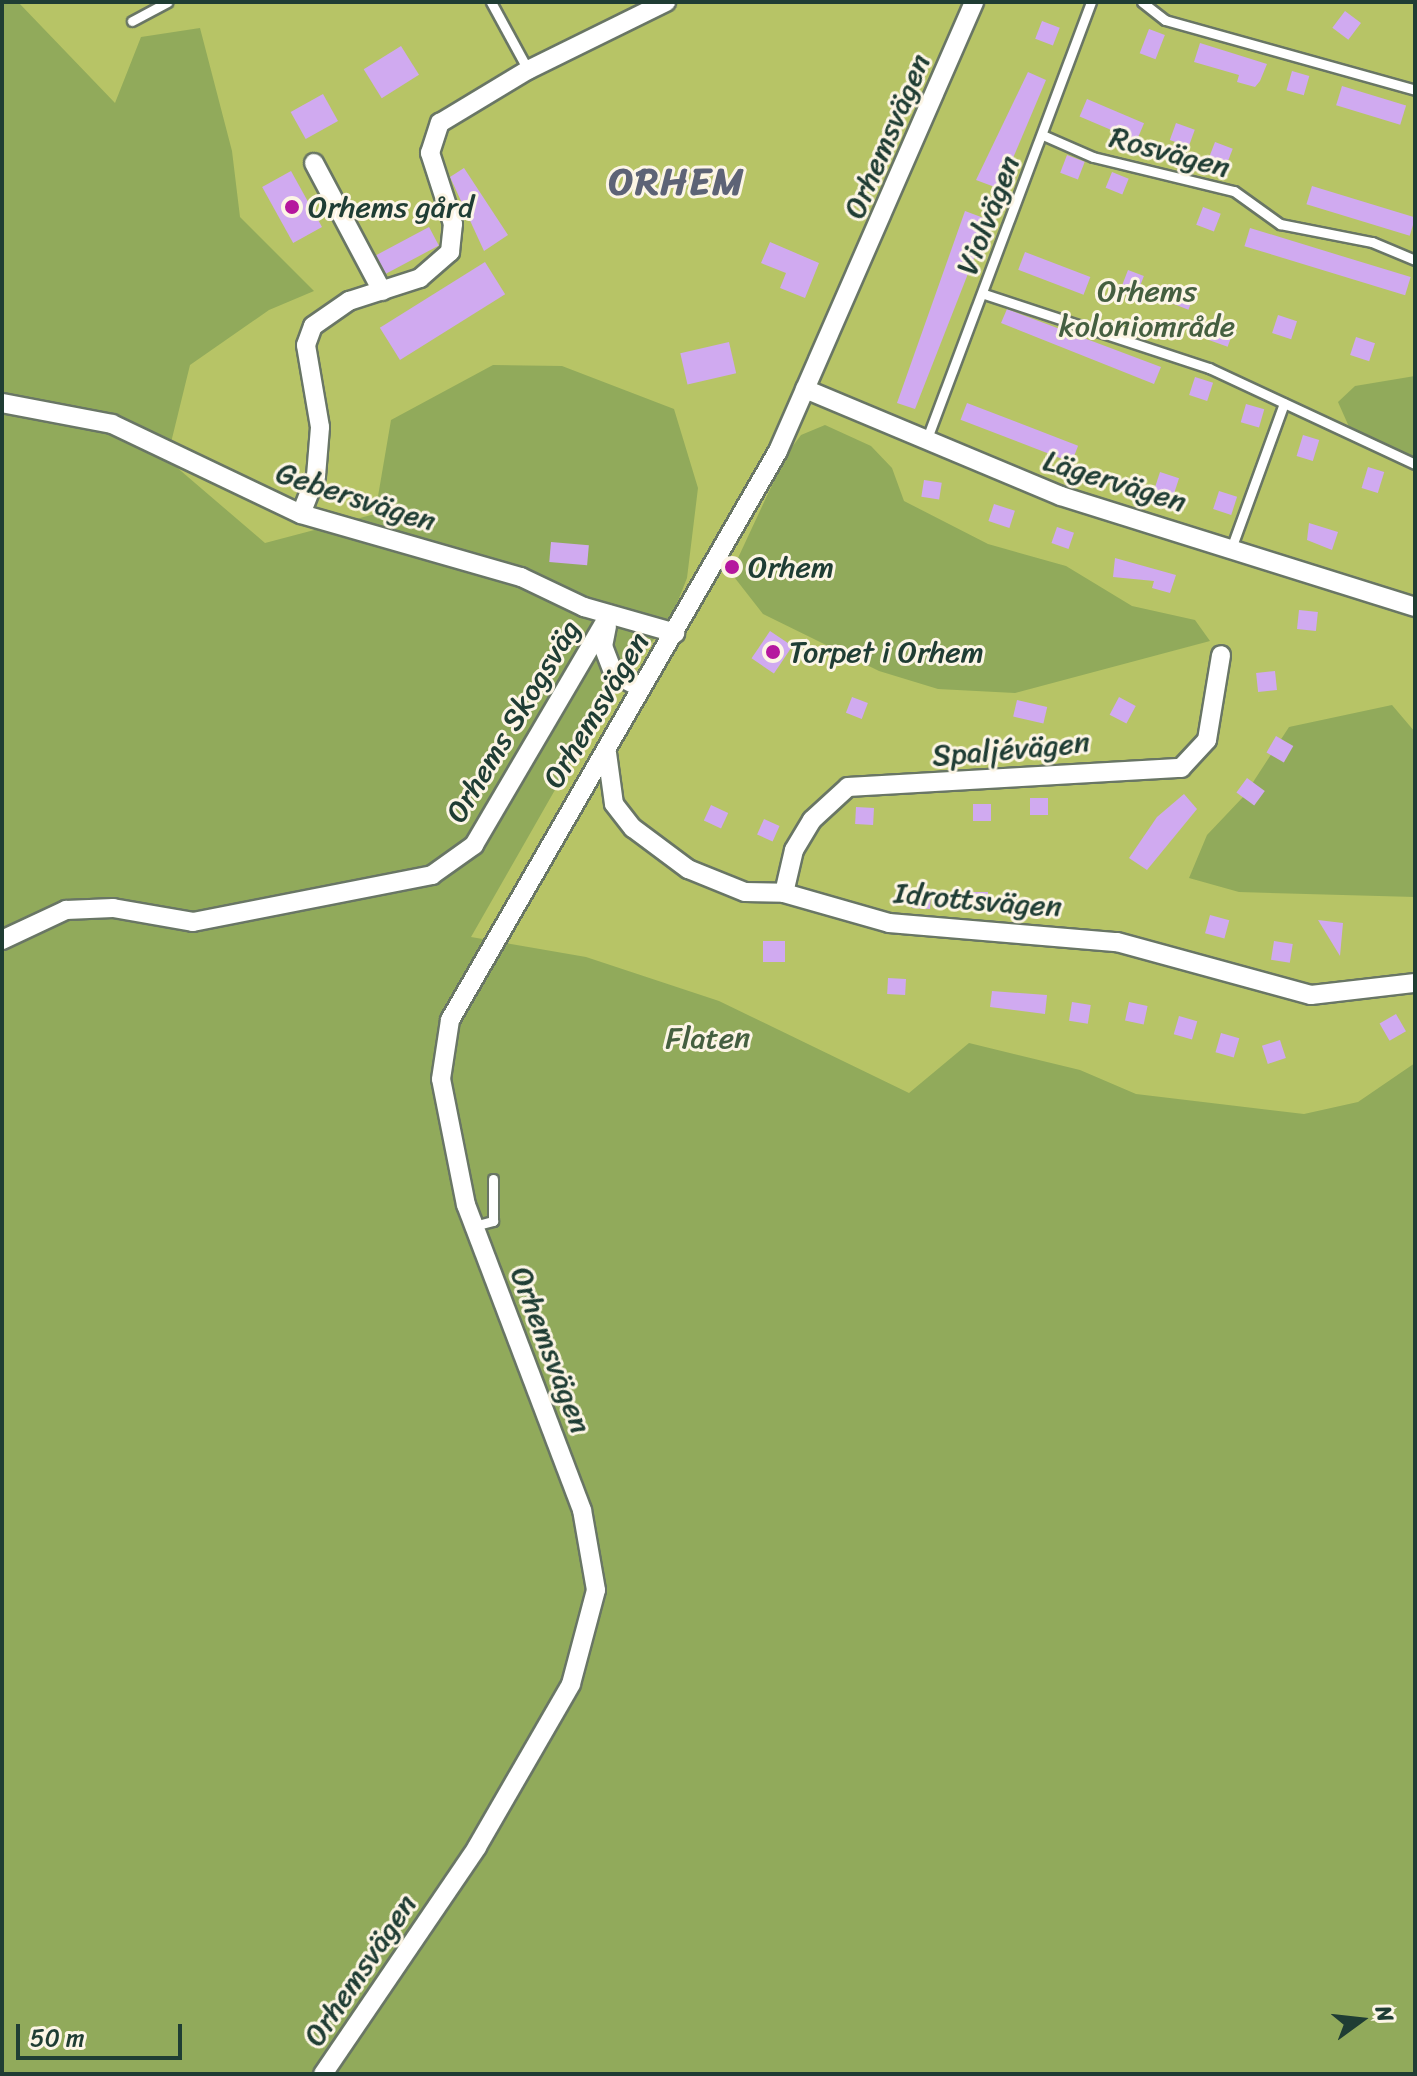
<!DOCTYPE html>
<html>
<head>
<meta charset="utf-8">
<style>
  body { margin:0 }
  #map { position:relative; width:1417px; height:2076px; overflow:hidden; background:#f2dfc0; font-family:Sriracha,sans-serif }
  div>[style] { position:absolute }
  .green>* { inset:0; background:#b7c466; transform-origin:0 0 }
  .forest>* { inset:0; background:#91aa5b }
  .building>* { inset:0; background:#d0aaf0; transform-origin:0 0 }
  .roads { filter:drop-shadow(2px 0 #697665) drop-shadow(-2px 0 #697665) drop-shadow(0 2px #697665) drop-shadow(0 -2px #697665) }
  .service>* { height:9px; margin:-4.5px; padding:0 4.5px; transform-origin:4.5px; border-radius:4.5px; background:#fff }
  .minor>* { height:18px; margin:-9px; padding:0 9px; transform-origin:9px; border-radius:9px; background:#fff }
  .dots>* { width:22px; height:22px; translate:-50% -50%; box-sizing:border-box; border:4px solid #fcf5e5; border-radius:50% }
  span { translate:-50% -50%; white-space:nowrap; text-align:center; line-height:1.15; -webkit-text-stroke:6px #fcf5e5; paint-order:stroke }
  .street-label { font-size:30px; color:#1f3d34 }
  .poi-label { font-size:30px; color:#1f3d34 }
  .left { translate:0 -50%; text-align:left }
  .park-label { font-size:30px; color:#455f40 }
  .district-label { font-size:38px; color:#5d6376; font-weight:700; letter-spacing:2px }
  .frame { position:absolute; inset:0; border:4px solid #1f3d34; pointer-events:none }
  .north { position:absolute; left:1321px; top:1980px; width:80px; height:80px; -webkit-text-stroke:6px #fcf5e5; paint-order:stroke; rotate:75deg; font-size:22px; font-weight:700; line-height:32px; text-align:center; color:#1f3d34 }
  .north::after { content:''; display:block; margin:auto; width:28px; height:36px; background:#1f3d34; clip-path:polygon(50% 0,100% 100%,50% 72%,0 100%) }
  .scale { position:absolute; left:16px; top:2024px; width:166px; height:36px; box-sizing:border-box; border:4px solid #1f3d34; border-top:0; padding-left:10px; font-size:24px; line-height:28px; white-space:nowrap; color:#1f3d34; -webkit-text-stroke:6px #fcf5e5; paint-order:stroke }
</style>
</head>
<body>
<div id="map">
  <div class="green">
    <div style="left:2px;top:2px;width:1413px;height:2072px"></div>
  </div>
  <div class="forest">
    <div style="clip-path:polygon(2px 2px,18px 2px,115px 103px,141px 37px,200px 28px,232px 151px,240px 217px,314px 291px,269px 310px,190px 365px,167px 459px,265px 543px,375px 514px,391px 420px,493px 365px,562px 366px,674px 409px,698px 488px,687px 578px,674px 611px,588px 732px,471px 937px,586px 957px,719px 1001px,909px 1093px,969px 1043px,1080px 1070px,1136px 1094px,1304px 1114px,1358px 1102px,1415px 1063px,1415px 2074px,2px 2074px)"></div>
    <div style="clip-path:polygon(1415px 376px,1415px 459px,1354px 438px,1338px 402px,1355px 386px)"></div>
    <div style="clip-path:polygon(825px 425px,871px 446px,892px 468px,904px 501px,988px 544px,1066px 566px,1132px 606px,1195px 620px,1210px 641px,1015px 693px,938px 689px,879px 671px,763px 614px,731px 573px,786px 455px,801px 435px)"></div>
    <div style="clip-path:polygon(1392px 705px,1415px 732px,1415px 897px,1239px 892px,1189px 878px,1207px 835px,1244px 796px,1289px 727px)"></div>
  </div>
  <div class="building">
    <div style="left:1345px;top:11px;width:20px;height:21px;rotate:37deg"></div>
    <div style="left:1042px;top:21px;width:19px;height:19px;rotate:21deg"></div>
    <div style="left:1149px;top:29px;width:17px;height:26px;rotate:21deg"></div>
    <div style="clip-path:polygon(1200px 43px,1267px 64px,1260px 81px,1255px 87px,1237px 82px,1239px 75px,1194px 62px)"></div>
    <div style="left:401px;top:46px;width:34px;height:44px;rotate:58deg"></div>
    <div style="left:1292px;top:71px;width:18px;height:20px;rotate:16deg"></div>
    <div style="clip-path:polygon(1028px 72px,1046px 80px,1000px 189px,976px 180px)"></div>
    <div style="left:1342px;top:86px;width:67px;height:20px;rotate:17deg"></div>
    <div style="left:323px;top:94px;width:31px;height:37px;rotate:61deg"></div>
    <div style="left:1087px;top:99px;width:62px;height:19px;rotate:23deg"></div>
    <div style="left:1176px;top:123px;width:20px;height:18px;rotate:20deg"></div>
    <div style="left:1215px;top:142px;width:19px;height:18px;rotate:21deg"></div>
    <div style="left:1067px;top:155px;width:19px;height:19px;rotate:21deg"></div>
    <div style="clip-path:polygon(464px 168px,508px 235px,484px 251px,450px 177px)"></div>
    <div style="left:291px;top:171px;width:64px;height:33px;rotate:61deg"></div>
    <div style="left:1112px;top:172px;width:18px;height:17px;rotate:22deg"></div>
    <div style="left:1312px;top:186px;width:108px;height:19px;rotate:17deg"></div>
    <div style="left:1203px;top:207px;width:19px;height:19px;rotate:21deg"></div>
    <div style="clip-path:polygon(965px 211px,989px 220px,915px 409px,897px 403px)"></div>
    <div style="left:429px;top:227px;width:21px;height:60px;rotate:62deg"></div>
    <div style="left:1250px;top:228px;width:168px;height:19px;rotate:17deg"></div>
    <div style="clip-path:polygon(770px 242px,819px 263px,805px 298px,780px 288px,786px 273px,761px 263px)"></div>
    <div style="left:1025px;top:252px;width:70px;height:19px;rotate:21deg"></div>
    <div style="left:485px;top:262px;width:38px;height:124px;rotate:58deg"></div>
    <div style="left:1128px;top:270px;width:17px;height:22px;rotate:21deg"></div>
    <div style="left:1174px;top:286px;width:22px;height:17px;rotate:21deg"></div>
    <div style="clip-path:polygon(1007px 309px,1161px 367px,1154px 384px,1001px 323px)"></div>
    <div style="left:1278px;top:315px;width:20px;height:19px;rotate:18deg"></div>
    <div style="left:1215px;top:323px;width:20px;height:18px;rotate:20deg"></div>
    <div style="left:1356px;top:337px;width:20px;height:19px;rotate:18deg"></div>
    <div style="left:729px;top:342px;width:32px;height:50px;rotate:77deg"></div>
    <div style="left:1195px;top:377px;width:19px;height:19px;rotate:18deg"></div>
    <div style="left:967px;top:403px;width:119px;height:18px;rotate:21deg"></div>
    <div style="left:1246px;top:404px;width:19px;height:19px;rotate:16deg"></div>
    <div style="left:1303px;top:435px;width:17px;height:22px;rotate:17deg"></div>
    <div style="left:1368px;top:467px;width:17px;height:22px;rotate:17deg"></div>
    <div style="left:1160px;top:472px;width:20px;height:19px;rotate:18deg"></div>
    <div style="left:924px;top:480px;width:18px;height:17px;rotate:9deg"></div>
    <div style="left:1219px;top:491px;width:19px;height:19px;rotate:18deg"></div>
    <div style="left:994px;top:504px;width:22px;height:18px;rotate:18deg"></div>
    <div style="clip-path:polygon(1309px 523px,1338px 532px,1332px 550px,1307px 540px)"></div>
    <div style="left:1057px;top:527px;width:18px;height:17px;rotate:19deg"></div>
    <div style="left:551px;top:542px;width:38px;height:20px;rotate:5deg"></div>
    <div style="clip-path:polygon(1115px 558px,1176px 575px,1170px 593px,1152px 588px,1154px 581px,1113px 577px)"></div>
    <div style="left:1299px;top:610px;width:19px;height:19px;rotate:6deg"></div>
    <div style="left:770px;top:631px;width:27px;height:33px;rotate:34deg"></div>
    <div style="left:1275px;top:671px;width:19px;height:19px;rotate:84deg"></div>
    <div style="left:852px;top:697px;width:17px;height:17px;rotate:21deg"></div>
    <div style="left:1119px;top:697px;width:19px;height:20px;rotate:28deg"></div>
    <div style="left:1017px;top:700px;width:31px;height:17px;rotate:13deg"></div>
    <div style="left:1276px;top:736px;width:20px;height:19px;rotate:30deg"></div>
    <div style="left:1247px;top:778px;width:22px;height:18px;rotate:36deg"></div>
    <div style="clip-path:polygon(1184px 794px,1197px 809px,1147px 870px,1129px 858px,1157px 817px)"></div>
    <div style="left:1030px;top:798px;width:18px;height:17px"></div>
    <div style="left:973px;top:804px;width:18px;height:17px"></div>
    <div style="left:711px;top:805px;width:19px;height:17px;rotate:25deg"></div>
    <div style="left:856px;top:807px;width:18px;height:17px;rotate:3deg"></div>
    <div style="left:764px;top:819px;width:17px;height:17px;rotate:24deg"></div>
    <div style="left:913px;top:891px;width:18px;height:17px;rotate:3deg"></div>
    <div style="left:970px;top:892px;width:18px;height:17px"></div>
    <div style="left:1210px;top:915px;width:20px;height:19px;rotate:15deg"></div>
    <div style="clip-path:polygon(1318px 920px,1343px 923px,1340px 956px)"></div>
    <div style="left:763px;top:941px;width:22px;height:21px"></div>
    <div style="left:1274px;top:941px;width:19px;height:19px;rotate:9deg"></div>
    <div style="left:888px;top:978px;width:18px;height:16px;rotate:3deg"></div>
    <div style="clip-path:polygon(992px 991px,1047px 995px,1045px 1014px,990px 1007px)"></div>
    <div style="left:1072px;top:1002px;width:19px;height:19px;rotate:9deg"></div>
    <div style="left:1129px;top:1002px;width:19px;height:19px;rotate:12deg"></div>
    <div style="left:1396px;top:1014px;width:20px;height:19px;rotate:60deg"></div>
    <div style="left:1179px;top:1016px;width:19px;height:19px;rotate:16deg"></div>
    <div style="left:1221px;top:1033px;width:19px;height:20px;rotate:16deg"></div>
    <div style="left:1280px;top:1040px;width:19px;height:19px;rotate:72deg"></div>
  </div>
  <div class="roads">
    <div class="service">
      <div style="left:491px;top:2px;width:77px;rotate:61.4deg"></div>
      <div style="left:1142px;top:2px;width:29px;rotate:38deg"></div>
      <div style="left:1165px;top:20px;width:260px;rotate:15.6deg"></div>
      <div style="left:132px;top:21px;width:40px;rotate:-28deg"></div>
      <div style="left:1045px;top:136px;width:52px;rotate:23.6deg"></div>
      <div style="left:1093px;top:157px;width:145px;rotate:13.6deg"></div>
      <div style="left:1234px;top:191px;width:57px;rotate:35.7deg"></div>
      <div style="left:1280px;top:224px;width:94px;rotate:11.1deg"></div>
      <div style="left:1372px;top:242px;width:47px;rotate:22.7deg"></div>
      <div style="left:984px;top:294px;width:237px;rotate:18.2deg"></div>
      <div style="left:1209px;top:368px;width:227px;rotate:25deg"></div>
      <div style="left:926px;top:441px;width:469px;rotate:-69.4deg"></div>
      <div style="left:1232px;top:546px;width:152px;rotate:-70deg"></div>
      <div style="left:474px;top:1226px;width:20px;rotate:-15deg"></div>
      <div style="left:493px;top:1221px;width:42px;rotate:-90deg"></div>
    </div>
    <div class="minor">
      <div style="left:314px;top:163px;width:145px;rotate:62deg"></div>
      <div style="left:805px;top:389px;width:277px;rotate:22.7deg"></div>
      <div style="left:1061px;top:496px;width:371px;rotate:17.4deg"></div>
      <div style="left:2px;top:403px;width:112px;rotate:10.8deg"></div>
      <div style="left:112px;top:424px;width:209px;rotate:25.5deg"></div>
      <div style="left:301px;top:514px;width:229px;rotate:16deg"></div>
      <div style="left:521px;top:577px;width:70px;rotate:25.5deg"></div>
      <div style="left:584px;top:607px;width:95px;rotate:15.9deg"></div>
      <div style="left:301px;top:514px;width:41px;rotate:-68.5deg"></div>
      <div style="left:316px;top:476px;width:49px;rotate:-85.3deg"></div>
      <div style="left:320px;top:427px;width:83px;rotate:-99.7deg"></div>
      <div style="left:306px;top:345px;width:20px;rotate:-70deg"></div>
      <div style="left:313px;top:326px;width:44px;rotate:-34.8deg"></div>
      <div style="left:349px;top:301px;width:75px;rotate:-17.9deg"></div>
      <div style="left:420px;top:278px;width:40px;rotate:-41deg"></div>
      <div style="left:450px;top:252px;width:28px;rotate:-84deg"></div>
      <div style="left:453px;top:224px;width:75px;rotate:-107.9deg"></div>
      <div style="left:430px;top:153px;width:32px;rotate:-72deg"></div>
      <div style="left:440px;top:123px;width:103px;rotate:-31.1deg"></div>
      <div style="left:528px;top:70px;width:154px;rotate:-26.2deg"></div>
      <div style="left:607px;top:626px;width:20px;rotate:101deg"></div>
      <div style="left:603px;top:646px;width:30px;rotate:69deg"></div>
      <div style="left:614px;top:674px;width:30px;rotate:27deg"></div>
      <div style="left:607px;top:753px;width:51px;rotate:82.2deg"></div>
      <div style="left:614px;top:804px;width:31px;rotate:52deg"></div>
      <div style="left:633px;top:828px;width:69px;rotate:36.7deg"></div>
      <div style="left:688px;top:869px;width:61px;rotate:22deg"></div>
      <div style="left:745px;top:892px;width:39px;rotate:1deg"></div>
      <div style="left:784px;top:893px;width:109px;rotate:15.9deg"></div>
      <div style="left:889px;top:923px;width:229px;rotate:4.8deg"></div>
      <div style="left:1117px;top:942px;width:201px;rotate:15.3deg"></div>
      <div style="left:1311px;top:995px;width:105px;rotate:-6.6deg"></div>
      <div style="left:784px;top:893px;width:44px;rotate:-76.9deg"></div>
      <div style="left:794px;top:850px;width:35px;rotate:-59deg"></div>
      <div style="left:812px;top:820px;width:49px;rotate:-42.5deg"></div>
      <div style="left:848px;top:787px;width:334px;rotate:-3.3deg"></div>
      <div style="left:1181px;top:768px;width:38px;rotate:-47deg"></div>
      <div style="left:1207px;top:740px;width:86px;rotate:-80.6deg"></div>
      <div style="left:2px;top:940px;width:71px;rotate:-25.1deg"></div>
      <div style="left:66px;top:910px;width:47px;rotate:-2.4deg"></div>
      <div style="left:113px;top:908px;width:81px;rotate:9.9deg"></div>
      <div style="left:193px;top:922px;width:244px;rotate:-11.1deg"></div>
      <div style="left:432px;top:875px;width:52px;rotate:-35.5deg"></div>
      <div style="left:474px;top:845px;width:267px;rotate:-59.6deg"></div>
      <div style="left:323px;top:2074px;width:274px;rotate:-55.8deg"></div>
      <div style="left:477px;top:1847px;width:188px;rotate:-60deg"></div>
      <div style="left:571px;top:1684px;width:97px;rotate:-75.1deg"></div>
      <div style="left:596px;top:1590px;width:81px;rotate:-99.9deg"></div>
      <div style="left:582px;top:1510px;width:326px;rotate:-110.8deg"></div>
      <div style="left:466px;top:1205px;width:128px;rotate:-101.2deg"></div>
      <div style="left:441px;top:1079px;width:60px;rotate:-81.3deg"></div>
      <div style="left:450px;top:1020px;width:657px;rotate:-60.04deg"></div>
      <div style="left:778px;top:451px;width:490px;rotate:-66.4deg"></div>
    </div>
  </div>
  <div class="dots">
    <div style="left:292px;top:207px;background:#b5179e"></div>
    <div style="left:732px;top:567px;background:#b5179e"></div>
    <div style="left:773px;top:652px;background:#b5179e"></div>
  </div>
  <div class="street-label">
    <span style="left:887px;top:136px;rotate:-67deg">Orhemsvägen</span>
    <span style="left:1170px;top:152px;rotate:15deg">Rosvägen</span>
    <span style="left:988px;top:215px;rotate:-69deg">Violvägen</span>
    <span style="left:1115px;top:481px;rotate:17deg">Lägervägen</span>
    <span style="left:356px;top:497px;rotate:18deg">Gebersvägen</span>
    <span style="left:596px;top:710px;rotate:-59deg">Orhemsvägen</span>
    <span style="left:513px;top:721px;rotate:-59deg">Orhems Skogsväg</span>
    <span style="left:1011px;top:749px;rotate:-5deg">Spaljévägen</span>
    <span style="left:978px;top:900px;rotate:5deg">Idrottsvägen</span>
    <span style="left:551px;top:1350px;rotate:69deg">Orhemsvägen</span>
    <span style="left:360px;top:1970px;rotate:-56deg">Orhemsvägen</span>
  </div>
  <div class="poi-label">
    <span class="left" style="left:308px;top:207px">Orhems gård</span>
    <span class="left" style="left:748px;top:567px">Orhem</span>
    <span class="left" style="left:789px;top:652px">Torpet i Orhem</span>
  </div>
  <div class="park-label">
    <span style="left:1147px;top:308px">Orhems<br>koloniområde</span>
    <span style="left:708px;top:1038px">Flaten</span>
  </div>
  <div class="district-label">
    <span style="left:677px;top:182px">ORHEM</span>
  </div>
  <div class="frame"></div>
  <div class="north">N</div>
  <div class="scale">50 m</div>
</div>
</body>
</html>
